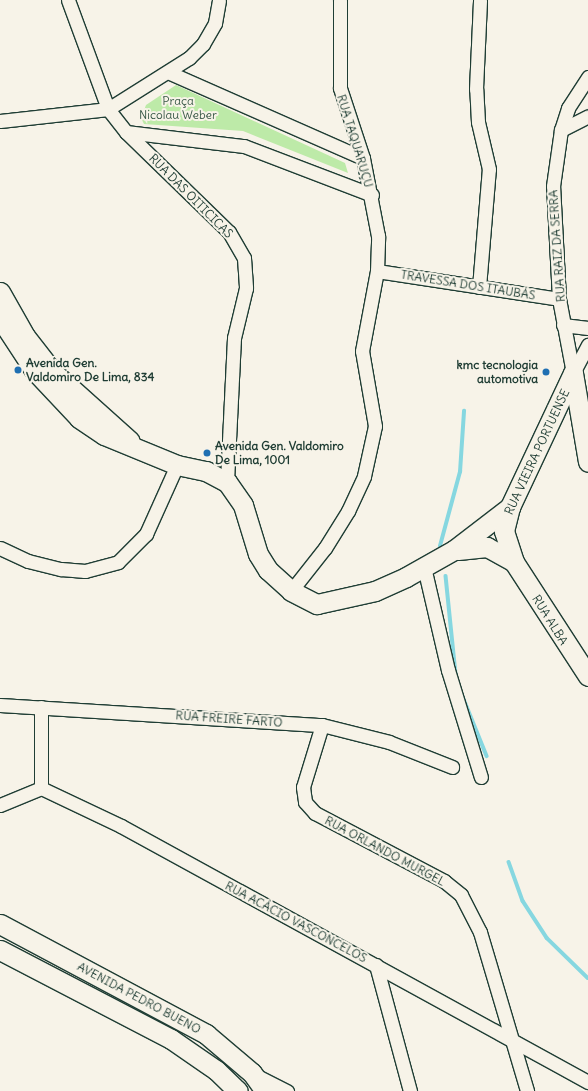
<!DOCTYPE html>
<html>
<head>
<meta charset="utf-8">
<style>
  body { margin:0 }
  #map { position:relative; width:588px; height:1091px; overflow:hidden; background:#f7f3e8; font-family:Delius,sans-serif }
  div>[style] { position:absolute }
  .green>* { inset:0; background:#bdeaa8 }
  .stream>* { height:3.5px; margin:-1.75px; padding:0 1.75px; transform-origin:1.75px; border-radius:1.75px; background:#86d7e0 }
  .roads { filter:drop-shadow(1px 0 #1f3d34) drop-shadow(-1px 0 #1f3d34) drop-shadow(0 1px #1f3d34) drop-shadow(0 -1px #1f3d34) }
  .street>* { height:13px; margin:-6.5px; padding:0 6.5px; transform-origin:6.5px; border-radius:6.5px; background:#f7f3e8 }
  .secondary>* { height:19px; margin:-9.5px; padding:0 9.5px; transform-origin:9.5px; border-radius:9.5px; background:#f7f3e8 }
  .dots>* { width:11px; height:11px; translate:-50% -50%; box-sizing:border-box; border:2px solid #f7f3e8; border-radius:50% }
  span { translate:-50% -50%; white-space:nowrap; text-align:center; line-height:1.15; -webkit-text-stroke:4px #f7f3e8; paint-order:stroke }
  .park-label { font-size:12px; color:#375745 }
  .street-label { font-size:12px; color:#1f3d34 }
  .poi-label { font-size:12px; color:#1f3d34; font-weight:700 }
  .left { translate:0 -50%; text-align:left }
  .right { translate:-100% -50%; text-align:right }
</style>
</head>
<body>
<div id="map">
  <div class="green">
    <div style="clip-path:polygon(176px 85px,345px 163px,348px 173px,243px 131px,144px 124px,141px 118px,146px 105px)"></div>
  </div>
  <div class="stream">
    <div style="left:440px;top:546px;width:77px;rotate:-74.9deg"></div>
    <div style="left:460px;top:472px;width:61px;rotate:-86.2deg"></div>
    <div style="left:446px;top:576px;width:100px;rotate:84.2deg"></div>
    <div style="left:461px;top:692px;width:69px;rotate:67.9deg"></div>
    <div style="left:509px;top:862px;width:41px;rotate:70.3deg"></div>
    <div style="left:523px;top:901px;width:44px;rotate:57deg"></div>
    <div style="left:547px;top:938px;width:57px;rotate:44.3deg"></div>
  </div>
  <div class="roads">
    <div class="street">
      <div style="left:68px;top:0;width:116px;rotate:69.8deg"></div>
      <div style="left:108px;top:109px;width:29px;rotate:52deg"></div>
      <div style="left:126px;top:132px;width:144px;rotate:44.2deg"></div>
      <div style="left:229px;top:232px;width:30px;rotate:60deg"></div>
      <div style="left:244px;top:258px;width:30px;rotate:86deg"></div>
      <div style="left:246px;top:288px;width:51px;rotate:103.5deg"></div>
      <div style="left:234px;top:338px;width:144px;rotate:92.8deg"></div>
      <div style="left:170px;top:73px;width:211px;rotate:23.8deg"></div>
      <div style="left:0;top:121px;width:109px;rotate:-6.3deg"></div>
      <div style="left:108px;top:109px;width:96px;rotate:-32.2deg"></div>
      <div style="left:189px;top:58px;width:20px;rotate:-45deg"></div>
      <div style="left:203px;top:44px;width:24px;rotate:-60deg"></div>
      <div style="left:215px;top:23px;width:23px;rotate:-80deg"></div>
      <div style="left:561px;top:130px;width:30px;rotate:-27deg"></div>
      <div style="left:126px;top:132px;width:119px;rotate:6.8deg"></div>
      <div style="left:244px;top:146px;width:137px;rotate:20.9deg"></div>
      <div style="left:377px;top:271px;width:184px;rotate:8.7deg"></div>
      <div style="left:479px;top:287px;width:118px;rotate:-85.2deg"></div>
      <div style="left:489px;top:169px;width:48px;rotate:-103.2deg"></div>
      <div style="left:478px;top:122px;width:33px;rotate:-93deg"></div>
      <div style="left:476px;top:89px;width:89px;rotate:-87.4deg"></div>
      <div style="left:563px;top:325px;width:25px;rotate:7deg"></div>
      <div style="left:573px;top:373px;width:75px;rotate:-100.7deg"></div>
      <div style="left:559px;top:299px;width:113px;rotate:-93deg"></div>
      <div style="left:553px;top:186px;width:57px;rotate:-81.9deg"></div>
      <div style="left:561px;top:130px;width:23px;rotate:-72deg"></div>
      <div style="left:568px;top:108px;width:37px;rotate:-57deg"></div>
      <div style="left:573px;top:373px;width:32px;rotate:-62deg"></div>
      <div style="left:0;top:548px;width:31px;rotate:25deg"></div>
      <div style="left:28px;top:561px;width:34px;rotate:14deg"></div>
      <div style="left:61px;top:569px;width:24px;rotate:5deg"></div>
      <div style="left:85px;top:571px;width:34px;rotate:-15deg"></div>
      <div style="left:118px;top:562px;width:40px;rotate:-45deg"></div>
      <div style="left:146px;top:534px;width:76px;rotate:-65.8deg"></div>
      <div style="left:424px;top:567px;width:106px;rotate:76.9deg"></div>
      <div style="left:448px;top:670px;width:112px;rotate:72.9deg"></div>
      <div style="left:291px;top:591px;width:55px;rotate:-51.7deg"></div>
      <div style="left:325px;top:548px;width:44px;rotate:-58.1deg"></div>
      <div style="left:348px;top:511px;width:38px;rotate:-65deg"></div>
      <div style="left:364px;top:476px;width:51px;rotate:-77.6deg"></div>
      <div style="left:375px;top:426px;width:76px;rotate:-99.8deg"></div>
      <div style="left:362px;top:351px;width:81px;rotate:-79.4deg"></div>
      <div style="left:377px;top:271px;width:35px;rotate:-88deg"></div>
      <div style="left:378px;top:236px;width:79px;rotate:-100.9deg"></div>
      <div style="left:363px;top:158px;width:74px;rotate:-108.2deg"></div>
      <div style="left:340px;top:88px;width:88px;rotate:-90deg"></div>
      <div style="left:0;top:705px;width:323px;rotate:3.6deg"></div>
      <div style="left:322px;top:725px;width:69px;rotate:14.2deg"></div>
      <div style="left:389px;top:742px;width:68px;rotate:21.6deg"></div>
      <div style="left:41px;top:707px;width:81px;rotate:90deg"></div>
      <div style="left:322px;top:725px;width:65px;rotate:107deg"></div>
      <div style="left:303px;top:787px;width:15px;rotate:82deg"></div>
      <div style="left:305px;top:802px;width:15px;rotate:48deg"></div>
      <div style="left:315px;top:813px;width:146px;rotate:27.8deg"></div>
      <div style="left:444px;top:881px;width:22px;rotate:39deg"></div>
      <div style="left:461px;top:895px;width:42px;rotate:62.8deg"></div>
      <div style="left:480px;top:932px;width:166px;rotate:73.5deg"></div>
      <div style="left:0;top:805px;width:44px;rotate:-22.5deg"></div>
      <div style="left:41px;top:788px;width:89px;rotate:25.4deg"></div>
      <div style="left:121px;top:826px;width:533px;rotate:28.73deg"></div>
      <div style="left:376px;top:965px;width:131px;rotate:74.9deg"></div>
      <div style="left:255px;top:1075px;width:36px;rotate:27deg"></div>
    </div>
    <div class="secondary">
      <div style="left:0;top:292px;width:51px;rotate:60.4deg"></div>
      <div style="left:25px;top:336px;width:46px;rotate:52.1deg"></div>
      <div style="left:53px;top:372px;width:103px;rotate:41.9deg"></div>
      <div style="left:0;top:318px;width:62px;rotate:56.8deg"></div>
      <div style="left:34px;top:370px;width:66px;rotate:46.8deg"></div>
      <div style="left:79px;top:418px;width:30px;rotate:34deg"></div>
      <div style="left:104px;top:435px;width:79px;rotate:22.3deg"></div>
      <div style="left:177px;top:465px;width:30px;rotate:12deg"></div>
      <div style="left:206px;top:471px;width:24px;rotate:28deg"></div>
      <div style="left:227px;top:482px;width:28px;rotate:55deg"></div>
      <div style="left:243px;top:505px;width:51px;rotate:73deg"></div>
      <div style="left:258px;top:554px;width:19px;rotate:58deg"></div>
      <div style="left:268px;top:570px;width:31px;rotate:42deg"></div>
      <div style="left:291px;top:591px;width:29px;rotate:27deg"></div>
      <div style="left:317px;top:604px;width:59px;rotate:-12.6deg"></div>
      <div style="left:375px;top:591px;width:34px;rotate:-24deg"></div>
      <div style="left:406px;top:577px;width:55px;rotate:-29.4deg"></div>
      <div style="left:454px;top:550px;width:71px;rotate:-37.5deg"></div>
      <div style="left:573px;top:373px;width:148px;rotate:115.2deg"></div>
      <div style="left:510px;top:507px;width:25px;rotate:104deg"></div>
      <div style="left:504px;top:531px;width:33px;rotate:72deg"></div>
      <div style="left:514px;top:562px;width:136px;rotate:57deg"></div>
      <div style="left:573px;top:373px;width:90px;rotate:80.4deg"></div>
      <div style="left:458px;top:550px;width:29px;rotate:-6deg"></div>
      <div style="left:487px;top:547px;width:31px;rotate:29deg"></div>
      <div style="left:0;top:924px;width:234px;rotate:28.1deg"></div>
      <div style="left:206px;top:1034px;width:60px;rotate:40.3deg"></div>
      <div style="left:252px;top:1073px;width:22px;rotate:54deg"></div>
      <div style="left:0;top:950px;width:193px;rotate:27.5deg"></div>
      <div style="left:171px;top:1039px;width:55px;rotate:34.6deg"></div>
      <div style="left:216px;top:1070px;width:30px;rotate:44deg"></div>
    </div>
  </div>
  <div class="dots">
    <div style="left:18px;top:370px;background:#1f6fb2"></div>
    <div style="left:546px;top:372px;background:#1f6fb2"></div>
    <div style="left:207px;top:453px;background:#1f6fb2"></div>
  </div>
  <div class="park-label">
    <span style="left:178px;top:108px">Praça<br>Nicolau Weber</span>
  </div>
  <div class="street-label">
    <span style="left:355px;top:141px;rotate:73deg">RUA TAQUARUÇU</span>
    <span style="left:191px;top:196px;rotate:45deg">RUA DAS OITICICAS</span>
    <span style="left:557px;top:246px;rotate:-94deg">RUA RAIZ DA SERRA</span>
    <span style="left:468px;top:285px;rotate:9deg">TRAVESSA DOS ITAUBÁS</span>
    <span style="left:537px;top:452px;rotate:-65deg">RUA VIEIRA PORTUENSE</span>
    <span style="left:550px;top:620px;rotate:58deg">RUA ALBA</span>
    <span style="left:229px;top:719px;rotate:4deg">RUA FREIRE FARTO</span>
    <span style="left:385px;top:851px;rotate:28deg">RUA ORLANDO MURGEL</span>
    <span style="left:296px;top:922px;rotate:28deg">RUA ACÁCIO VASCONCELOS</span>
    <span style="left:139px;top:998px;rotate:28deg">AVENIDA PEDRO BUENO</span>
  </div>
  <div class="poi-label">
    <span class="left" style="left:26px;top:370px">Avenida Gen.<br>Valdomiro De Lima, 834</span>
    <span class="right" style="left:538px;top:372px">kmc tecnologia<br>automotiva</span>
    <span class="left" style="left:215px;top:453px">Avenida Gen. Valdomiro<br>De Lima, 1001</span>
  </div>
</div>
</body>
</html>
